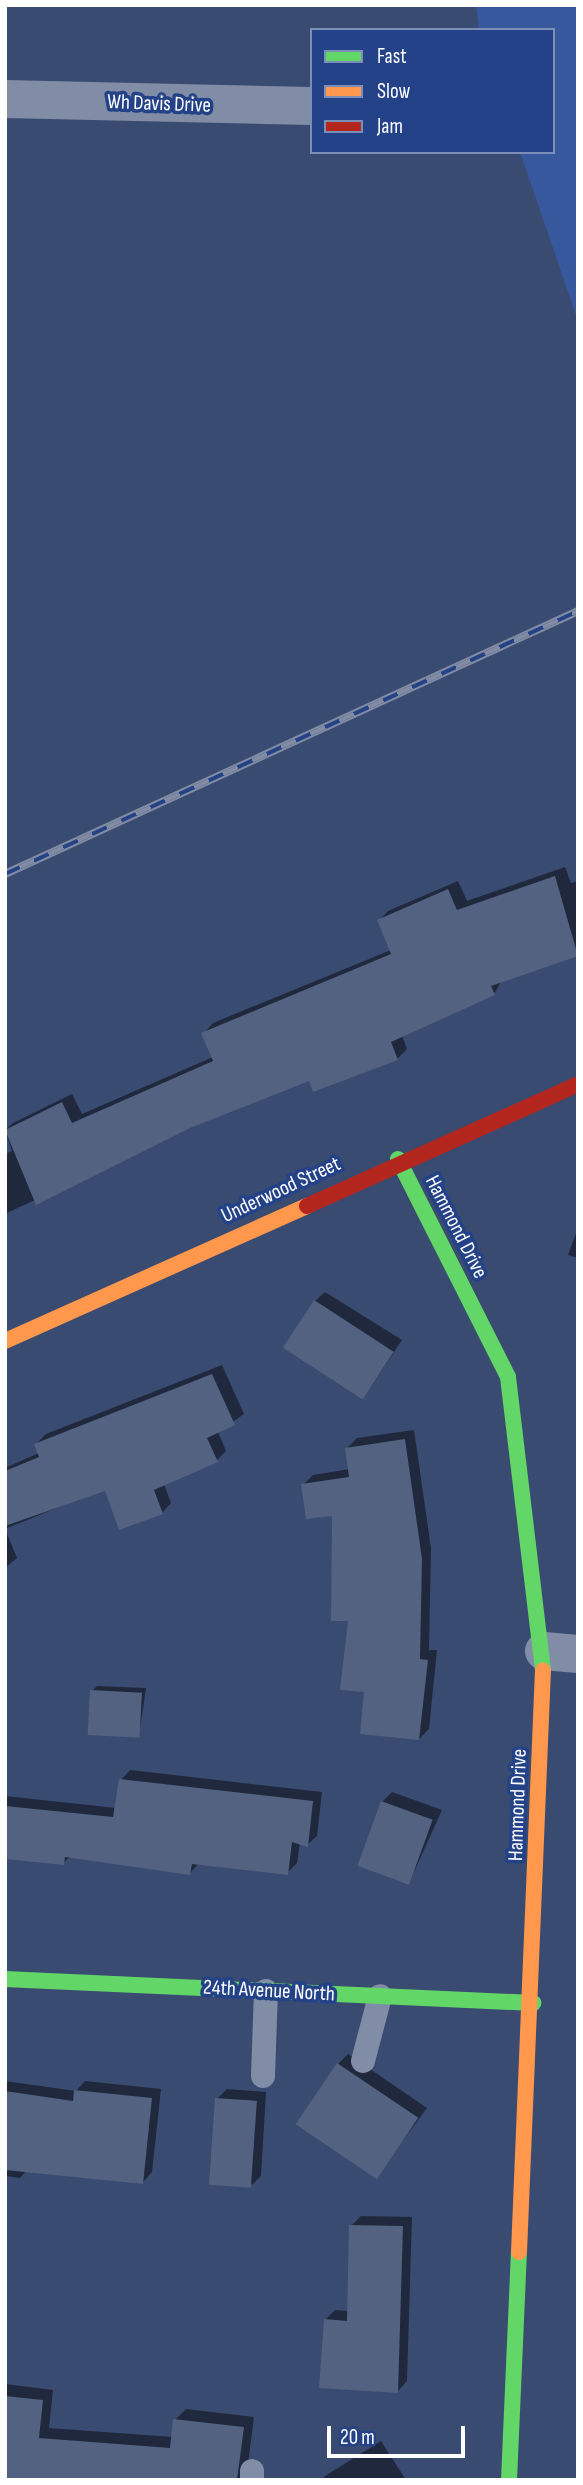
<!DOCTYPE html>
<html>
<head>
<meta charset="utf-8">
<style>
  body { margin:0 }
  #map { position:relative; width:583px; height:2485px; overflow:hidden; background:#3a4b71; font-family:"Sofia Sans Condensed",sans-serif }
  div>[style] { position:absolute }
  .green>* { inset:0; background:#37589d }
  .shadow>* { inset:0; background:#0007 }
  .building>* { inset:0; background:#536280; transform-origin:0 0 }
  .lane>* { height:24px; margin:-12px; padding:0 12px; transform-origin:12px; border-radius:12px; background:#818ca6 }
  .street>* { height:38px; margin:-19px; padding:0 19px; transform-origin:19px; border-radius:19px; background:#818ca6 }
  .fast>* { height:16px; margin:-8px; padding:0 8px; transform-origin:8px; border-radius:8px; background:#63d668 }
  .slow>* { height:16px; margin:-8px; padding:0 8px; transform-origin:8px; border-radius:8px; background:#ff974d }
  .jam>* { height:16px; margin:-8px; padding:0 8px; transform-origin:8px; border-radius:8px; background:#b3261e }
  .rail>* { height:8px; margin-top:-4px; transform-origin:0; background:repeating-linear-gradient(90deg,#234288 0 16px,#818ca4 0 32px); box-sizing:border-box; border-block:2px solid #818ca4 }
  span { translate:-50% -50%; white-space:nowrap; text-align:center; line-height:1.15; -webkit-text-stroke:7px #234288; paint-order:stroke }
  .street-label { font-size:21px; color:#fff }
  .frame { position:absolute; inset:0; border:7px solid #fff; pointer-events:none }
  .legend { position:absolute; left:310px; top:28px; width:245px; height:126px; box-sizing:border-box; background:#234288; border:2px solid #7b8eb8; margin:0; padding:9px 12px; list-style:none; font-size:21px; color:#fff }
  .legend li { display:flex; align-items:center; gap:14px; height:35px }
  .legend b { width:35px; border:2px solid #7b8eb8 }
  .scale { position:absolute; left:327px; top:2426px; width:138px; height:32px; box-sizing:border-box; border:4px solid #fff; border-top:0; padding-left:9px; font-size:21px; line-height:24px; white-space:nowrap; color:#fff; -webkit-text-stroke:5px #234288; paint-order:stroke }
</style>
</head>
<body>
<div id="map">
  <div class="green">
    <div style="clip-path:polygon(476px 5px,578px 5px,578px 321px,520px 152px,553px 152px,553px 30px,479px 30px)"></div>
  </div>
  <div class="shadow">
    <div style="clip-path:polygon(565px 867px,571px 883px,578px 881px,578px 954px,502px 980px,494px 994px,402px 1035px,407px 1049px,397px 1059px,311px 1079px,190px 1127px,5px 1214px,5px 1154px,12px 1151px,5px 1130px,13px 1123px,72px 1094px,82px 1114px,213px 1057px,204px 1033px,213px 1023px,391px 950px,379px 921px,388px 911px,458px 881px,467px 901px)"></div>
    <div style="clip-path:polygon(578px 1228px,578px 1258px,568px 1255px)"></div>
    <div style="clip-path:polygon(325px 1292px,402px 1340px,364px 1397px,315px 1301px)"></div>
    <div style="clip-path:polygon(222px 1365px,244px 1414px,218px 1432px,226px 1451px,217px 1460px,164px 1484px,171px 1503px,162px 1513px,106px 1488px,5px 1529px,5px 1468px,39px 1453px,36px 1444px,46px 1434px)"></div>
    <div style="clip-path:polygon(414px 1430px,431px 1548px,429px 1650px,437px 1650px,429px 1729px,419px 1739px,366px 1691px,334px 1514px,303px 1485px,313px 1475px,350px 1469px,347px 1448px,357px 1438px)"></div>
    <div style="clip-path:polygon(5px 1529px,17px 1558px,5px 1568px)"></div>
    <div style="clip-path:polygon(97px 1686px,146px 1688px,139px 1736px,92px 1691px)"></div>
    <div style="clip-path:polygon(130px 1770px,322px 1792px,317px 1836px,307px 1845px,300px 1843px,297px 1863px,287px 1873px,199px 1863px,190px 1873px,71px 1856px,63px 1863px,5px 1857px,5px 1796px,116px 1808px,121px 1780px)"></div>
    <div style="clip-path:polygon(392px 1792px,442px 1810px,409px 1883px,382px 1802px)"></div>
    <div style="clip-path:polygon(348px 2054px,427px 2108px,376px 2177px,338px 2064px)"></div>
    <div style="clip-path:polygon(5px 2081px,76px 2091px,85px 2081px,161px 2089px,152px 2172px,143px 2182px,27px 2170px,20px 2178px,5px 2176px)"></div>
    <div style="clip-path:polygon(227px 2089px,266px 2092px,261px 2176px,252px 2185px,217px 2099px)"></div>
    <div style="clip-path:polygon(361px 2216px,412px 2217px,407px 2381px,398px 2391px,325px 2320px,335px 2310px,349px 2311px,351px 2226px)"></div>
    <div style="clip-path:polygon(5px 2384px,53px 2390px,49px 2428px,173px 2437px,175px 2420px,186px 2409px,254px 2417px,246px 2480px,5px 2480px)"></div>
    <div style="clip-path:polygon(381px 2441px,406px 2480px,322px 2480px,325px 2476px)"></div>
  </div>
  <div class="building">
    <div style="clip-path:polygon(555px 876px,578px 956px,491px 986px,495px 995px,391px 1042px,398px 1060px,313px 1092px,309px 1081px,190px 1128px,36px 1205px,5px 1130px,62px 1102px,72px 1123px,213px 1061px,201px 1033px,391px 954px,377px 920px,448px 889px,457px 910px)"></div>
    <div style="left:314px;top:1300px;width:95px;height:57px;rotate:33deg"></div>
    <div style="clip-path:polygon(212px 1374px,235px 1425px,207px 1438px,218px 1462px,154px 1490px,163px 1514px,119px 1530px,105px 1491px,5px 1526px,5px 1471px,39px 1457px,34px 1444px)"></div>
    <div style="clip-path:polygon(405px 1439px,422px 1559px,420px 1659px,428px 1660px,419px 1740px,360px 1734px,364px 1692px,340px 1690px,348px 1621px,331px 1621px,332px 1516px,306px 1519px,301px 1484px,349px 1477px,345px 1448px)"></div>
    <div style="left:90px;top:1690px;width:52px;height:45px;rotate:3deg"></div>
    <div style="clip-path:polygon(119px 1779px,313px 1801px,308px 1847px,292px 1842px,288px 1875px,192px 1864px,190px 1875px,65px 1857px,64px 1865px,5px 1859px,5px 1806px,113px 1817px)"></div>
    <div style="left:381px;top:1801px;width:55px;height:69px;rotate:20deg"></div>
    <div style="left:337px;top:2063px;width:98px;height:74px;rotate:34deg"></div>
    <div style="clip-path:polygon(74px 2090px,152px 2098px,143px 2184px,5px 2170px,5px 2091px,73px 2101px)"></div>
    <div style="left:215px;top:2098px;width:42px;height:87px;rotate:4deg"></div>
    <div style="clip-path:polygon(349px 2225px,403px 2226px,398px 2393px,319px 2388px,324px 2319px,347px 2321px)"></div>
    <div style="clip-path:polygon(5px 2396px,43px 2400px,39px 2438px,170px 2448px,173px 2419px,244px 2427px,237px 2480px,5px 2480px)"></div>
  </div>
  <div class="lane">
    <div style="left:363px;top:2061px;width:67px;rotate:-75.3deg"></div>
    <div style="left:263px;top:2076px;width:85px;rotate:-88deg"></div>
    <div style="left:252px;top:2480px;width:9px;rotate:-90deg"></div>
  </div>
  <div class="street">
    <div style="left:5px;top:99px;width:307px;rotate:1.3deg"></div>
    <div style="left:544px;top:1651px;width:34px;rotate:5deg"></div>
  </div>
  <div class="fast">
    <div style="left:398px;top:1159px;width:244px;rotate:63.2deg"></div>
    <div style="left:508px;top:1377px;width:295px;rotate:83.2deg"></div>
    <div style="left:5px;top:1979px;width:529px;rotate:2.6deg"></div>
    <div style="left:509px;top:2480px;width:228px;rotate:-87.5deg"></div>
  </div>
  <div class="slow">
    <div style="left:5px;top:1341px;width:331px;rotate:-24.1deg"></div>
    <div style="left:519px;top:2252px;width:582px;rotate:-87.64deg"></div>
  </div>
  <div class="jam">
    <div style="left:307px;top:1206px;width:297px;rotate:-24.2deg"></div>
  </div>
  <div class="rail">
    <div style="left:5px;top:874px;width:630px;rotate:-24.65deg"></div>
  </div>
  <div class="street-label">
    <span style="left:159px;top:104px;rotate:2deg">Wh Davis Drive</span>
    <span style="left:281px;top:1190px;rotate:-25deg">Underwood Street</span>
    <span style="left:456px;top:1227px;rotate:63deg">Hammond Drive</span>
    <span style="left:518px;top:1805px;rotate:-88deg">Hammond Drive</span>
    <span style="left:269px;top:1991px;rotate:3deg">24th Avenue North</span>
  </div>
  <div class="frame"></div>
  <ul class="legend">
  <li><b style="height:9px;background:#63d668"></b>Fast</li>
  <li><b style="height:9px;background:#ff974d"></b>Slow</li>
  <li><b style="height:9px;background:#b3261e"></b>Jam</li>
  </ul>
  <div class="scale">20 m</div>
</div>
</body>
</html>
